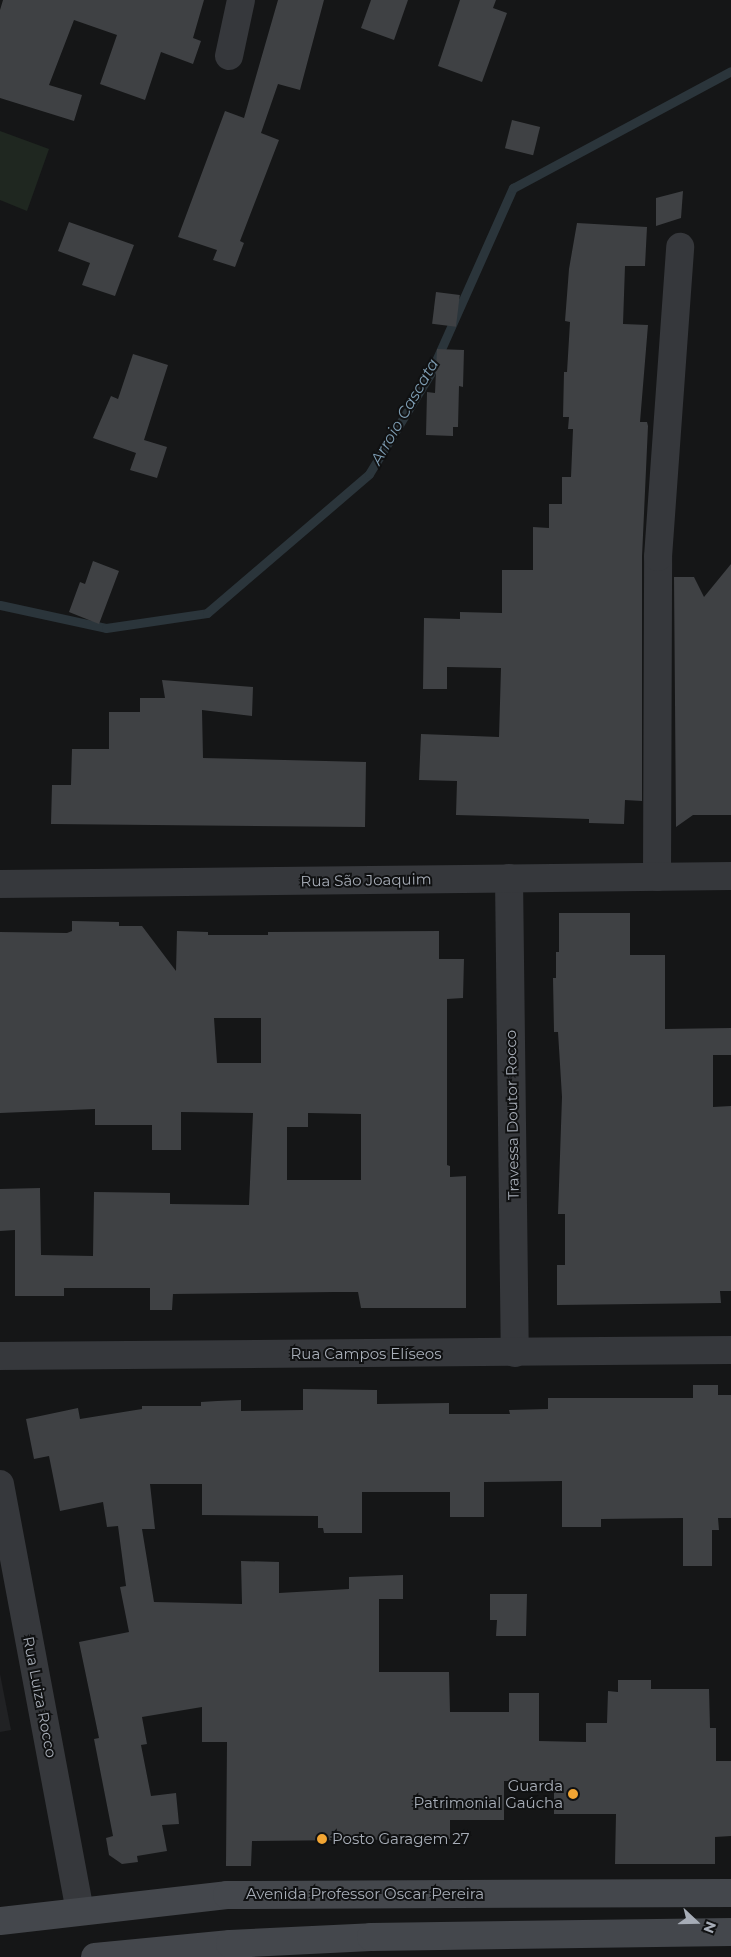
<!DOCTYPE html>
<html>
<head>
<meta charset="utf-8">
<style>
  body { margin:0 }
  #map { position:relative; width:731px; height:1957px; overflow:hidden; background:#151617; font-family:Montserrat,sans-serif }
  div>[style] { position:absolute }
  .built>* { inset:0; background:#212224 }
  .green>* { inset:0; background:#1f2720 }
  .stream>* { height:9px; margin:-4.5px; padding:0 4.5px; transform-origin:4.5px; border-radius:4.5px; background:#2b353b }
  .building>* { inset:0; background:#3f4144; transform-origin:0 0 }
  .minor>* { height:28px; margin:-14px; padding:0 14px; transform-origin:14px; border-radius:14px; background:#36383c }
  .tertiary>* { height:28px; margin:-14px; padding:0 14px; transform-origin:14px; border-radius:14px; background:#36383c }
  .secondary>* { height:28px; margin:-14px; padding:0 14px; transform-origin:14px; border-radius:14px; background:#44474c }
  .dots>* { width:14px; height:14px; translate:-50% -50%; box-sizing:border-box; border:2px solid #101112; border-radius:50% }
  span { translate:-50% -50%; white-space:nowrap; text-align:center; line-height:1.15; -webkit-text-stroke:4px #101112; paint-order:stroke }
  .street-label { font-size:15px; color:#a7adb7 }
  .poi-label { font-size:15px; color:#a7adb7 }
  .right { translate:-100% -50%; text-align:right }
  .left { translate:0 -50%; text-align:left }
  .water-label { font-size:16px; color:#7e9db3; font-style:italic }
  .north { position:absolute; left:671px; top:1897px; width:50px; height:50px; -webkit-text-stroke:4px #101112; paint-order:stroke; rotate:111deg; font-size:14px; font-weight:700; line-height:20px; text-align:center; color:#a7adb7 }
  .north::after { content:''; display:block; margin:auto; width:18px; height:22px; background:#a7adb7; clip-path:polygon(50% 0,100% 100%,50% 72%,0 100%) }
</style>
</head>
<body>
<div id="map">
  <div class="built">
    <div style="clip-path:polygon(0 1674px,11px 1730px,0 1732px)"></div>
  </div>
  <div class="green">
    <div style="clip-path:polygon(0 131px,49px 149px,27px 211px,0 200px)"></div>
  </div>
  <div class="stream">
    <div style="left:0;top:605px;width:108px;rotate:12.2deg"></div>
    <div style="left:106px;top:628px;width:102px;rotate:-8.4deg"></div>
    <div style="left:207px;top:613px;width:213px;rotate:-40.6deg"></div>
    <div style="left:369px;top:474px;width:117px;rotate:-58.6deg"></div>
    <div style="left:430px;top:374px;width:204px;rotate:-66deg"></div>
    <div style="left:513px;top:188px;width:247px;rotate:-28.2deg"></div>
  </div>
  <div class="building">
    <div style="clip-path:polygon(3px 0,204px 0,193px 38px,201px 41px,193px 64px,161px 52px,145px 100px,100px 84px,117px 35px,74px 20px,49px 85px,82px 95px,74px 121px,0 98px,0 10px)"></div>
    <div style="clip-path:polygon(278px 0,324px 0,300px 90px,278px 84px,261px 133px,279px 140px,240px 241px,244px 243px,235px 267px,213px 260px,217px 250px,178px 237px,225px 111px,244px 118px)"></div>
    <div style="clip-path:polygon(371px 0,408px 0,394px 40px,361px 28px)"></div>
    <div style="clip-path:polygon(460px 0,496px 0,493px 8px,507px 13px,482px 82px,438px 66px)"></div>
    <div style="left:512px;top:120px;width:29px;height:29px;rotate:14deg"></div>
    <div style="clip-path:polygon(683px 191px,681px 218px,656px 226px,656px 198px)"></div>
    <div style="clip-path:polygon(69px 222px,134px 245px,115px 296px,82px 285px,90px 263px,58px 251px)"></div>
    <div style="clip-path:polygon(577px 223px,647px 227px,645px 266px,625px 266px,623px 324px,648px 325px,640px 422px,647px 422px,648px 426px,642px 557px,642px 801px,625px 800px,624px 824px,589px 823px,589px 819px,456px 815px,457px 781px,419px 780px,421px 734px,499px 737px,501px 668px,447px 667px,447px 689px,423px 689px,424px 618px,460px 619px,460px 612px,502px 613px,502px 570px,533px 570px,533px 527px,549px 528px,549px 504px,562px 504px,562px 477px,571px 477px,573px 429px,568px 429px,569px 417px,563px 417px,564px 372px,567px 372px,570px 322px,565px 321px,569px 269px)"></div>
    <div style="left:436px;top:292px;width:24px;height:32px;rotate:7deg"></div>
    <div style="clip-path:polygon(437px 349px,464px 350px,463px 387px,459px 386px,458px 427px,453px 427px,453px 436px,426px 435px,427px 392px,435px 393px)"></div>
    <div style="clip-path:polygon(133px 354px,168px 365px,144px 440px,167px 447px,157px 478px,130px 470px,136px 453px,93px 438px,111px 396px,118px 399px)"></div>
    <div style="clip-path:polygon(93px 561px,119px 571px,99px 624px,69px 612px,80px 582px,85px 584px)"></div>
    <div style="clip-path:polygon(731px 564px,731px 815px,693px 815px,676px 827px,674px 577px,694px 577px,704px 597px)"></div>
    <div style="clip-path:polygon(162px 680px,253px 687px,252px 716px,202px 710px,203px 758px,366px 762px,365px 827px,51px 824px,52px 785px,71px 785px,72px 749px,109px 749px,109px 712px,140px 712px,140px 698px,165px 698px)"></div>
    <div style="clip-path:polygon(559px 913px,630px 913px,630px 955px,665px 955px,665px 1029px,731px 1028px,731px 1055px,713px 1055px,713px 1107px,731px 1106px,731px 1291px,720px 1291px,721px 1303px,557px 1305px,557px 1265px,565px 1265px,565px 1214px,558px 1214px,562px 1097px,558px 1032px,554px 1032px,553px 978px,556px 978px,556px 952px,559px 952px)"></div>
    <div style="clip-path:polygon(evenodd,72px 921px,119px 922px,119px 926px,142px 926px,176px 971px,177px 931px,208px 932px,208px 935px,268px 935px,268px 932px,439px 931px,439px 959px,464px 959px,463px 998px,447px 999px,447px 1165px,450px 1166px,450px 1177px,466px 1176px,466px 1308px,361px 1308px,358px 1292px,334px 1292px,173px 1294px,172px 1310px,150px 1310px,150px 1288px,64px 1288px,64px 1296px,15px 1296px,15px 1230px,0 1231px,0 1189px,40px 1188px,41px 1255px,93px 1256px,94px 1192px,170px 1193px,170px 1204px,249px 1205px,253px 1113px,181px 1112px,181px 1150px,152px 1150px,152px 1125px,95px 1125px,95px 1109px,0 1113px,0 932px,67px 933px,72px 931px,72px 921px,214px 1018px,261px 1018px,261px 1063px,217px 1063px,214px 1018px,72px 921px,308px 1113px,361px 1114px,361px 1180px,287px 1180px,287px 1127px,308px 1127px,308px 1113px)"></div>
    <div style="clip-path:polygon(693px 1385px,718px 1385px,718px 1395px,731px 1395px,731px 1518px,718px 1518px,719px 1530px,712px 1530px,712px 1566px,683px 1566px,683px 1518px,601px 1519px,601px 1527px,562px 1527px,562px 1481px,484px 1482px,484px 1517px,450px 1517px,450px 1492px,362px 1492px,362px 1533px,324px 1533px,323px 1528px,318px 1528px,318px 1516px,202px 1515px,202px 1484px,150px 1484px,155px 1529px,142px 1529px,154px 1602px,242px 1604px,241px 1561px,279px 1562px,279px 1593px,349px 1589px,349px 1577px,403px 1575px,403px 1599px,379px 1599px,379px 1672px,449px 1672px,450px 1712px,509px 1712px,509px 1693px,539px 1693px,539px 1741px,586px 1742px,586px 1723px,607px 1723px,608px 1691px,618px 1692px,618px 1680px,651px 1680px,651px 1689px,709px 1689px,710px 1728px,716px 1728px,716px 1761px,731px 1761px,731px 1836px,715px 1837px,715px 1864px,615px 1864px,616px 1814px,554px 1814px,554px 1781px,504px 1781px,504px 1820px,450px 1820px,450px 1839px,252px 1841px,251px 1866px,226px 1866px,227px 1742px,202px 1742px,202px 1707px,142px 1717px,147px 1744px,141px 1745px,151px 1796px,176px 1793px,179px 1824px,162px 1825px,167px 1851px,137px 1856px,138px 1862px,122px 1864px,109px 1855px,106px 1838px,113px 1836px,94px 1739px,99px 1738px,79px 1642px,129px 1632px,120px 1587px,126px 1586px,118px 1526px,107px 1527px,103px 1502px,60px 1511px,49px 1456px,34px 1459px,26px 1419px,78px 1408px,80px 1419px,142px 1409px,142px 1406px,201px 1406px,201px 1402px,217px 1401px,241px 1400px,241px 1411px,303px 1410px,303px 1389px,377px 1390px,377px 1404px,449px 1403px,449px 1414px,510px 1414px,509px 1410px,548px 1409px,548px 1398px,693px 1398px)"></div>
    <div style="clip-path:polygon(490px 1594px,527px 1594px,526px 1636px,496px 1636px,497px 1620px,490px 1620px)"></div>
  </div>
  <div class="minor">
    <div style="left:229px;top:56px;width:57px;rotate:-77.9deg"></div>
    <div style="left:657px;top:877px;width:320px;rotate:-89.8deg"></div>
    <div style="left:658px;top:557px;width:311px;rotate:-85.9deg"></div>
    <div style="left:509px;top:878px;width:475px;rotate:89.3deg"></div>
    <div style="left:0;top:884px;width:731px;rotate:-0.63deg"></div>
    <div style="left:0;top:1356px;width:731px;rotate:-0.47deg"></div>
  </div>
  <div class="tertiary">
    <div style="left:0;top:1484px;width:433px;rotate:79.4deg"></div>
  </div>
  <div class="secondary">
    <div style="left:0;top:1921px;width:228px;rotate:-6.5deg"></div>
    <div style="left:227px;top:1895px;width:504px;rotate:-0.23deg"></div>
    <div style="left:95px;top:1957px;width:136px;rotate:-5.5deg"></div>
    <div style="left:230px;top:1944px;width:141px;rotate:-2.8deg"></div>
    <div style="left:371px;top:1937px;width:360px;rotate:-0.8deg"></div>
  </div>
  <div class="dots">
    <div style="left:573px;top:1794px;background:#f2a533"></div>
    <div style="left:322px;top:1839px;background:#f2a533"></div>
  </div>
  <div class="street-label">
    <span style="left:366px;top:880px;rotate:-1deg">Rua São Joaquim</span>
    <span style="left:512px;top:1115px;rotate:-91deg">Travessa Doutor Rocco</span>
    <span style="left:366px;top:1354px">Rua Campos Elíseos</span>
    <span style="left:40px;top:1697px;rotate:79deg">Rua Luiza Rocco</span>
    <span style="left:365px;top:1894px">Avenida Professor Oscar Pereira</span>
  </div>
  <div class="poi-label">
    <span class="right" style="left:563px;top:1794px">Guarda<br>Patrimonial Gaúcha</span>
    <span class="left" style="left:332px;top:1839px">Posto Garagem 27</span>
  </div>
  <div class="water-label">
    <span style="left:405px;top:412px;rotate:-60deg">Arroio Cascata</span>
  </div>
  <div class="north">N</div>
</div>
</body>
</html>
